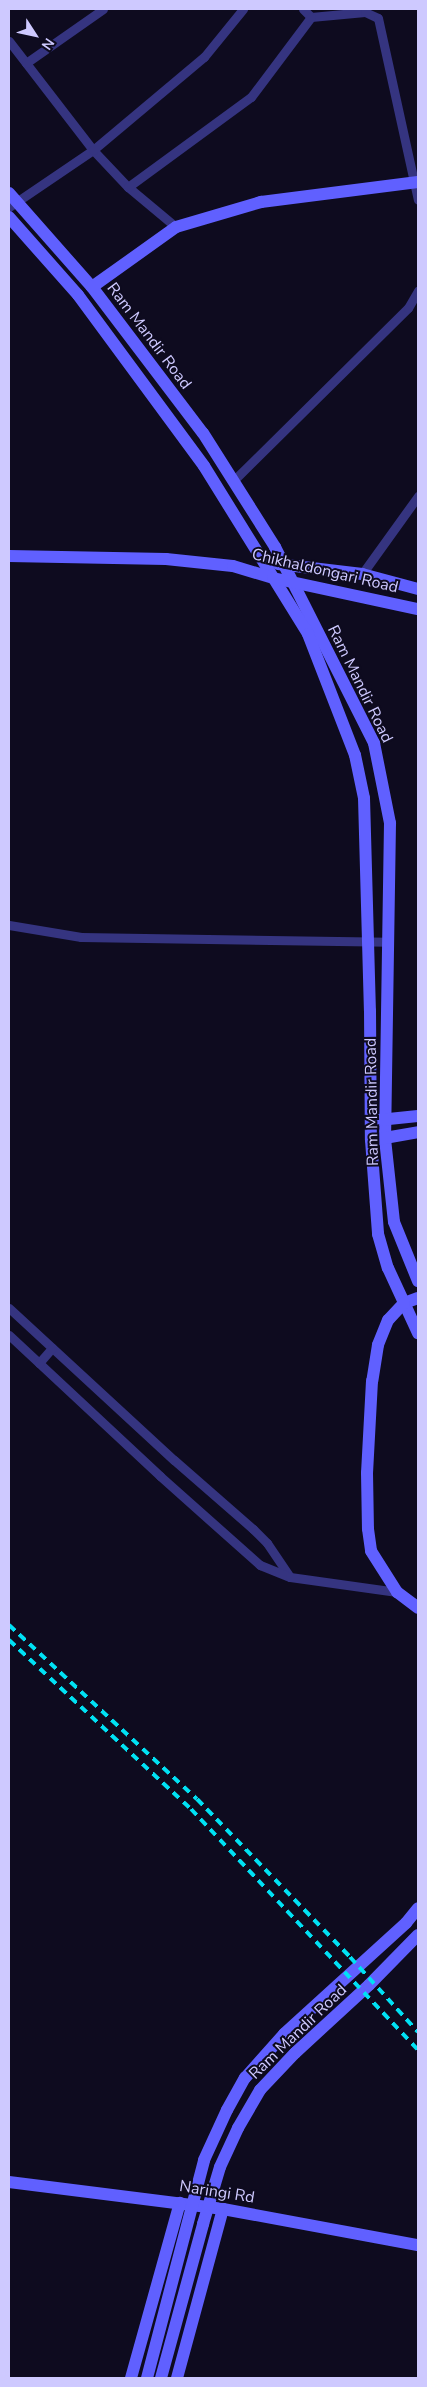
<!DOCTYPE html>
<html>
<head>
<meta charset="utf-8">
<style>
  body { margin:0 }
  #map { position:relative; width:427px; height:2387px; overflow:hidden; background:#0e0b1f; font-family:"Nunito Sans",sans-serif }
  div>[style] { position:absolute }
  .street>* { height:9px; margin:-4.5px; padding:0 4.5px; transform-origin:4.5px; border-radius:4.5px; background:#353480 }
  .secondary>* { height:12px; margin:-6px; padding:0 6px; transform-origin:6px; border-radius:6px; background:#6060ff }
  .rail>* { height:4px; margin-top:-2px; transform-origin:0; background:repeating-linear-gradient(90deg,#00e1f4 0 8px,transparent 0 14px) }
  span { translate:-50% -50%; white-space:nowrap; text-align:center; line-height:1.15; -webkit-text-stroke:4px #0e0b1f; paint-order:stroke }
  .street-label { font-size:16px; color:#cec9ff }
  .frame { position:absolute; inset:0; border:10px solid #cec9ff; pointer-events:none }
  .north { position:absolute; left:10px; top:10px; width:50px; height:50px; -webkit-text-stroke:4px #0e0b1f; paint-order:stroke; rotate:125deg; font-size:14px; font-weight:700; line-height:20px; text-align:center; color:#cec9ff }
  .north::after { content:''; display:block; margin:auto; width:18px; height:22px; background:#cec9ff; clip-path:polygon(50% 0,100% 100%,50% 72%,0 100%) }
</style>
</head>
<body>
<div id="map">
  <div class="street">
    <div style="left:303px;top:9px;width:11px;rotate:45deg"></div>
    <div style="left:311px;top:17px;width:54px;rotate:-5.3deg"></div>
    <div style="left:365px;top:12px;width:14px;rotate:25deg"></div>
    <div style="left:378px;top:18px;width:186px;rotate:77.6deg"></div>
    <div style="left:9px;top:41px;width:138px;rotate:52.4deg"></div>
    <div style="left:93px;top:150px;width:51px;rotate:46.6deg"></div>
    <div style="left:128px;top:187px;width:62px;rotate:39.8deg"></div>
    <div style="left:26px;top:63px;width:94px;rotate:-35deg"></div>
    <div style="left:128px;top:187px;width:152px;rotate:-36.2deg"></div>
    <div style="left:251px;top:97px;width:100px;rotate:-53.1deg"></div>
    <div style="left:9px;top:207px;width:102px;rotate:-34.2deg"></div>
    <div style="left:93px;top:150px;width:145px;rotate:-40deg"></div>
    <div style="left:204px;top:57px;width:62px;rotate:-50.9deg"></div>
    <div style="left:233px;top:481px;width:246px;rotate:-44.7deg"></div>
    <div style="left:408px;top:308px;width:20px;rotate:-60deg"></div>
    <div style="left:362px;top:574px;width:96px;rotate:-54.3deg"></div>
    <div style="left:9px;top:925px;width:73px;rotate:9.5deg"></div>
    <div style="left:81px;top:937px;width:307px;rotate:0.9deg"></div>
    <div style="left:9px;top:1308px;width:224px;rotate:42.7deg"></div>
    <div style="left:174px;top:1460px;width:105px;rotate:41.1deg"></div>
    <div style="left:253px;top:1529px;width:20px;rotate:45deg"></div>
    <div style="left:267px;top:1543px;width:41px;rotate:55.9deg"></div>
    <div style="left:9px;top:1335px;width:207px;rotate:43deg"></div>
    <div style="left:160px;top:1476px;width:134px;rotate:41.7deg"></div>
    <div style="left:260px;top:1565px;width:32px;rotate:22deg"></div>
    <div style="left:290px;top:1577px;width:108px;rotate:8deg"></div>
    <div style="left:39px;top:1363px;width:20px;rotate:-49deg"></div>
  </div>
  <div class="secondary">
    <div style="left:9px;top:193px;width:125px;rotate:48.6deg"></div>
    <div style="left:92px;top:287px;width:183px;rotate:52.8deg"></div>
    <div style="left:203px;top:433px;width:135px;rotate:57.7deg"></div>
    <div style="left:275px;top:547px;width:220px;rotate:63.2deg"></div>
    <div style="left:374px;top:743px;width:82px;rotate:78.7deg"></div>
    <div style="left:390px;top:823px;width:316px;rotate:90.9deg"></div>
    <div style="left:385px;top:1139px;width:83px;rotate:83.8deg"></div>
    <div style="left:394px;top:1222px;width:64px;rotate:67.9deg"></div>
    <div style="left:9px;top:217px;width:104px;rotate:48.5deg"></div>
    <div style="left:78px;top:295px;width:212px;rotate:53.6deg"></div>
    <div style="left:204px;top:466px;width:198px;rotate:58.2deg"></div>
    <div style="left:308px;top:634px;width:130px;rotate:68.8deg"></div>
    <div style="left:355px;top:755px;width:44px;rotate:78.2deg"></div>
    <div style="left:364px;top:798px;width:213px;rotate:88.4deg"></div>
    <div style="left:370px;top:1011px;width:129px;rotate:89.6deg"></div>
    <div style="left:371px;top:1140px;width:94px;rotate:85.7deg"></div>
    <div style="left:378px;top:1234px;width:35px;rotate:74deg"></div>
    <div style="left:388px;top:1268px;width:72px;rotate:65.2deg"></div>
    <div style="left:92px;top:287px;width:103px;rotate:-35.5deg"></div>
    <div style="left:176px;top:227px;width:89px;rotate:-16.4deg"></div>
    <div style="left:261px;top:202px;width:158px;rotate:-7.3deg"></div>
    <div style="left:9px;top:556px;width:157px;rotate:1.1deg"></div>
    <div style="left:166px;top:559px;width:67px;rotate:6deg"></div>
    <div style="left:233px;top:566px;width:42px;rotate:16.7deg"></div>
    <div style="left:273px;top:578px;width:148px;rotate:12.1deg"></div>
    <div style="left:278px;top:564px;width:85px;rotate:6.8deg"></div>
    <div style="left:362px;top:574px;width:58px;rotate:15deg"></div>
    <div style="left:379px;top:1120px;width:39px;rotate:-6deg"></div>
    <div style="left:379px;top:1139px;width:40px;rotate:-10deg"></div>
    <div style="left:418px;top:1298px;width:15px;rotate:160deg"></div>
    <div style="left:404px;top:1303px;width:23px;rotate:133deg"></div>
    <div style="left:388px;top:1320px;width:27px;rotate:112deg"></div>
    <div style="left:378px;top:1345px;width:36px;rotate:99deg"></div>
    <div style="left:372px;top:1381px;width:92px;rotate:93.1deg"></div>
    <div style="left:367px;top:1473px;width:56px;rotate:89deg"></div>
    <div style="left:368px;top:1529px;width:22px;rotate:82deg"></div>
    <div style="left:371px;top:1551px;width:49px;rotate:57.6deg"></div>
    <div style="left:397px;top:1592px;width:26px;rotate:37deg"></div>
    <div style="left:9px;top:2182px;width:216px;rotate:7.2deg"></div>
    <div style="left:223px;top:2209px;width:198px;rotate:10.5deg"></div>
    <div style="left:131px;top:2378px;width:182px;rotate:-74.4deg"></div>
    <div style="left:147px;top:2378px;width:225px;rotate:-75.3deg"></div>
    <div style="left:204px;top:2160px;width:55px;rotate:-65.3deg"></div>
    <div style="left:227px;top:2110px;width:37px;rotate:-61deg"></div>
    <div style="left:245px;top:2078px;width:59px;rotate:-48.4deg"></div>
    <div style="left:284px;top:2034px;width:165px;rotate:-42.3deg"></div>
    <div style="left:406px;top:1923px;width:19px;rotate:-51deg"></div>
    <div style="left:161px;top:2378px;width:160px;rotate:-74.7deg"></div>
    <div style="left:203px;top:2224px;width:59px;rotate:-73.4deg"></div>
    <div style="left:220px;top:2167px;width:43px;rotate:-65.2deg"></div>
    <div style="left:238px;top:2128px;width:44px;rotate:-59.9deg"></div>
    <div style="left:260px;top:2090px;width:51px;rotate:-46.6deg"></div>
    <div style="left:295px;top:2053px;width:100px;rotate:-42.6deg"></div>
    <div style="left:369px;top:1985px;width:70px;rotate:-45.6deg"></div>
    <div style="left:177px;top:2378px;width:175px;rotate:-74.8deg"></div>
  </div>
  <div class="rail">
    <div style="left:9px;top:1625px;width:256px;rotate:42.8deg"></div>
    <div style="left:197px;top:1799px;width:220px;rotate:45.9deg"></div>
    <div style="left:350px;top:1957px;width:101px;rotate:47.8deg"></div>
    <div style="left:9px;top:1640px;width:248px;rotate:42.9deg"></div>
    <div style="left:191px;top:1809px;width:331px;rotate:46.7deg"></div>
  </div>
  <div class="street-label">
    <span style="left:149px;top:336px;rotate:53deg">Ram Mandir Road</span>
    <span style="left:325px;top:571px;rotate:13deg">Chikhaldongari Road</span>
    <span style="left:360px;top:684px;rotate:64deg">Ram Mandir Road</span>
    <span style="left:372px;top:1102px;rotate:-91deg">Ram Mandir Road</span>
    <span style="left:298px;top:2032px;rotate:-44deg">Ram Mandir Road</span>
    <span style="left:217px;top:2192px;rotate:9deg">Naringi Rd</span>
  </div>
  <div class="frame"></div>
  <div class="north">N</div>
</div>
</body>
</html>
